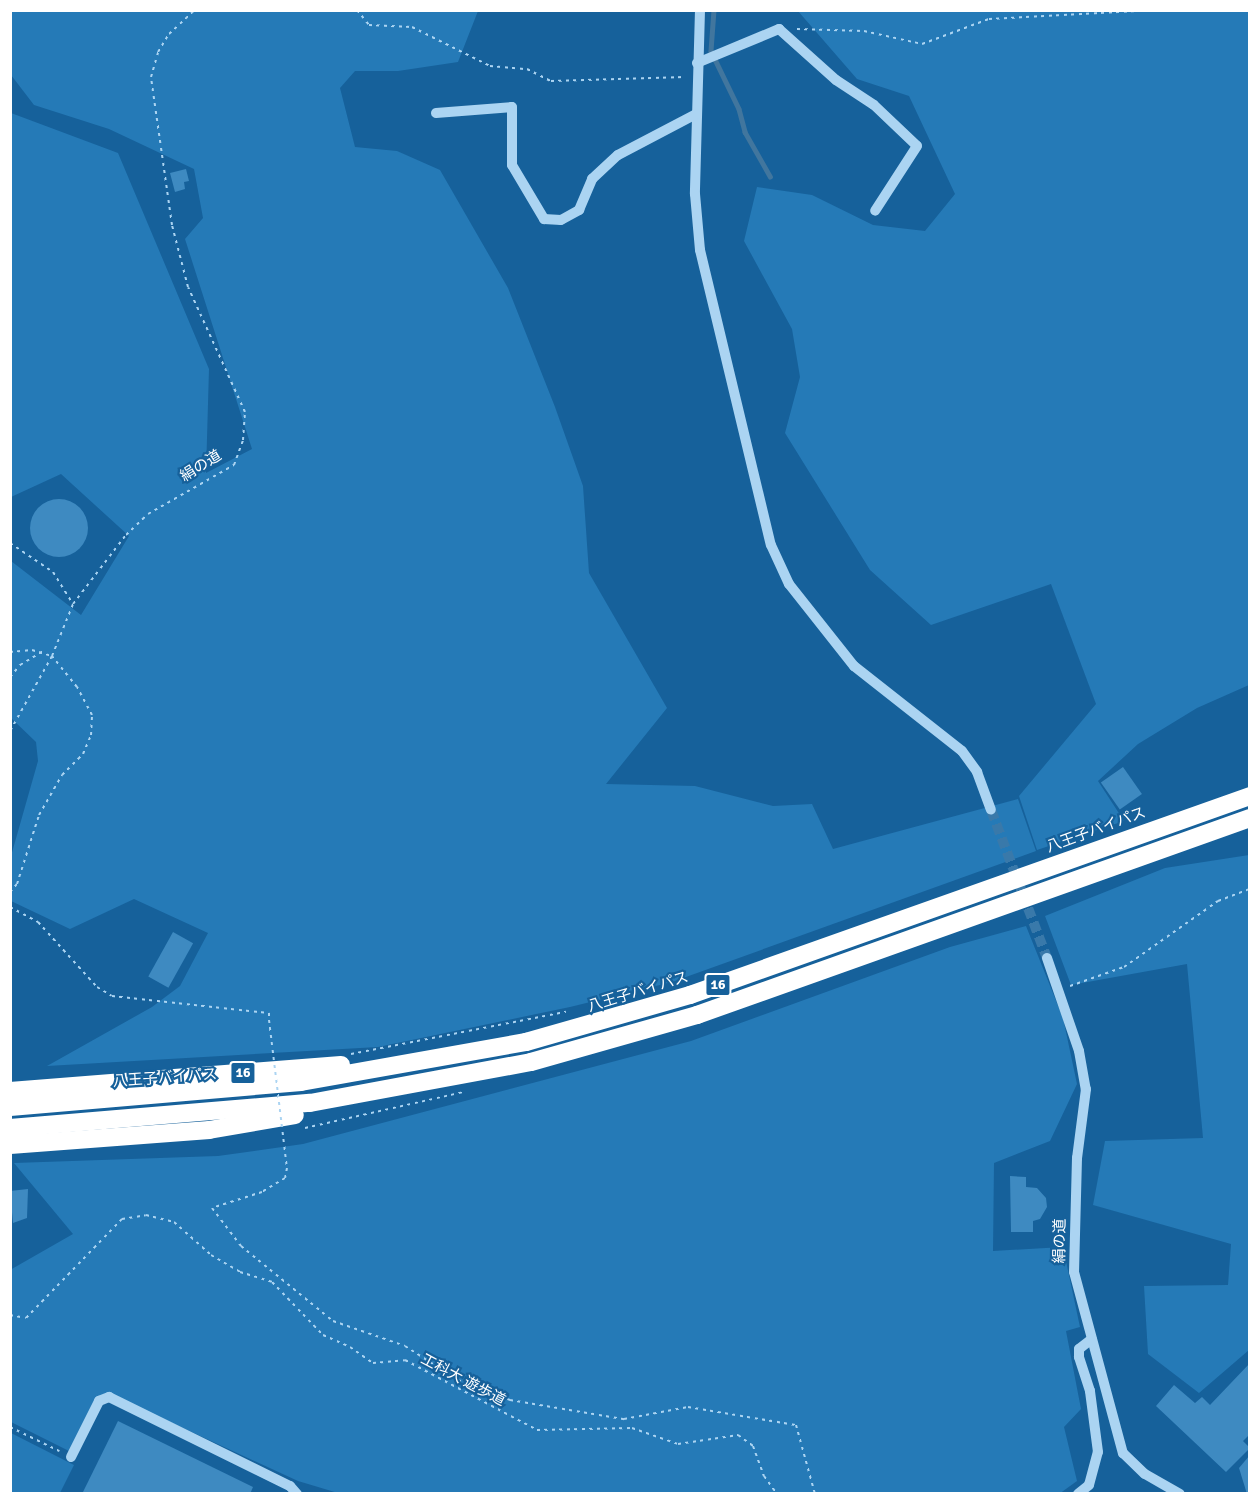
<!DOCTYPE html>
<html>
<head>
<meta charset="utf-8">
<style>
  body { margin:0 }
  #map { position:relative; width:1260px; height:1504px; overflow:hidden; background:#16619b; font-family:Signika,"Noto Sans JP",sans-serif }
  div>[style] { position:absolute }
  .green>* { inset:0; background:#257ab7 }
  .stream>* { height:4.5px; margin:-2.25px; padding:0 2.25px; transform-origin:2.25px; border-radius:2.25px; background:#41769e }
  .building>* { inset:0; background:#3e8ac1; transform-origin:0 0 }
  .round { border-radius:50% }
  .minor-tunnel>* { height:10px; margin-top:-5px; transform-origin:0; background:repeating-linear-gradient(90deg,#3979aa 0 10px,transparent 0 15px) }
  .path>* { height:2px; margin-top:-1px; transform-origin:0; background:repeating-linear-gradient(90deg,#abd4f2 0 3px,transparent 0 7.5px) }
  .minor>* { height:10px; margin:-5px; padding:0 5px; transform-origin:5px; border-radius:5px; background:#abd4f2 }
  .highway>* { height:18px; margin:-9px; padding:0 9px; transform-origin:9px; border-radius:9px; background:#fff }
  .path-bridge>* { height:2px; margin-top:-1px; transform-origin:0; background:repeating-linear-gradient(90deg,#abd4f2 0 3px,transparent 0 7.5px) }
  span { translate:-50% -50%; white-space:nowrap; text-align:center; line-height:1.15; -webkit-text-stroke:4.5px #16619b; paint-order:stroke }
  .shield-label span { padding:2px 4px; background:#16619b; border:2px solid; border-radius:4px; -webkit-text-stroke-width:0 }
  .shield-label { font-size:14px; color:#fff; font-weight:700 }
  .street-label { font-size:15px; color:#fff }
  .frame { position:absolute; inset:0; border:12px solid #fff; pointer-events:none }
</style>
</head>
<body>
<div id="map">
  <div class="green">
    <div style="clip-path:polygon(11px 11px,478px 11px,458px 62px,398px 71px,355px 71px,340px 88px,355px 147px,397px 151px,440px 170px,508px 288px,555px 407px,583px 486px,589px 573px,667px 708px,606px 784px,695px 786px,773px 806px,812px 804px,833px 849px,1018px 799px,1036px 851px,672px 982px,570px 1007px,378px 1047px,47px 1066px,152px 1007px,180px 986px,208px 933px,134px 899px,70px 929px,11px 901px,11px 856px,38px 761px,36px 742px,11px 718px,11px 561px,81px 615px,129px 536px,61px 474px,11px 497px,11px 113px,118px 153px,209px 369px,206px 473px,252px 449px,185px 239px,203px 218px,194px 169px,109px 129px,34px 105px,11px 75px)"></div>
    <div style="clip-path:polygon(798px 11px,1249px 11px,1249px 685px,1197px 708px,1138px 744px,1098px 781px,1124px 821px,1037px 850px,1019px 796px,1096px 704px,1051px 584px,931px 625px,870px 570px,785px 433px,800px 377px,792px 329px,744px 241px,757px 187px,812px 195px,873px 225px,925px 231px,955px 194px,909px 96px,857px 79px)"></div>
    <div style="clip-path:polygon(1249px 855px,1249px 1350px,1199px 1393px,1148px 1354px,1144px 1286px,1228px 1285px,1231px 1244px,1093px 1205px,1105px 1141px,1203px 1138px,1187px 964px,1071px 985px,1045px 916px,1165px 868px)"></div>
    <div style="clip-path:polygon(1026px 926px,1063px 1018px,1077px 1084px,1050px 1141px,994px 1163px,993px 1251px,1063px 1247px,1080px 1327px,1066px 1331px,1081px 1409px,1064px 1427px,1077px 1481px,1059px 1494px,338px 1493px,298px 1481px,118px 1398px,101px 1404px,69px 1451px,11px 1422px,10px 1270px,73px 1234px,14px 1163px,218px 1156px,303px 1144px,691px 1041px,950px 947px)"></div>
    <div style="clip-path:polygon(11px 1433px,74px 1465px,60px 1493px,11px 1493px)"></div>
  </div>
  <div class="stream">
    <div style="left:714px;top:10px;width:41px;rotate:94.2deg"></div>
    <div style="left:711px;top:51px;width:64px;rotate:64.2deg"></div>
    <div style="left:739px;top:109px;width:24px;rotate:75deg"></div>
    <div style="left:745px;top:132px;width:51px;rotate:60.4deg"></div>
  </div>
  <div class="building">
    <div style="clip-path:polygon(186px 169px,189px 181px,184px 182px,185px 189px,175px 192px,170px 173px)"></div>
    <div class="round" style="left:30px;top:499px;width:58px;height:58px"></div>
    <div style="left:1123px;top:767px;width:33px;height:27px;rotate:55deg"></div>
    <div style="left:173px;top:932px;width:23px;height:51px;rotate:29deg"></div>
    <div style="clip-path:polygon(1010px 1176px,1026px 1177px,1026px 1187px,1037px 1188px,1046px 1198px,1047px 1207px,1040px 1219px,1033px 1221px,1033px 1232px,1011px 1232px)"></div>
    <div style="clip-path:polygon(28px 1189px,27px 1218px,13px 1223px,10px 1191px)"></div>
    <div style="clip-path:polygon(1250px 1363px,1250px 1434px,1243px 1441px,1250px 1448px,1226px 1472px,1156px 1406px,1174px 1385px,1195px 1403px,1202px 1397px,1210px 1405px)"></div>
    <div style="clip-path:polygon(118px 1421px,253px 1487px,250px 1494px,82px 1494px)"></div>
    <div style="clip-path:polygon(1250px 1455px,1250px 1494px,1247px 1494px,1239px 1468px)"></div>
  </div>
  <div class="minor-tunnel">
    <div style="left:991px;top:810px;width:158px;rotate:69.3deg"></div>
  </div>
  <div class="path">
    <div style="left:357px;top:10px;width:19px;rotate:51deg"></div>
    <div style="left:369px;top:25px;width:43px;rotate:2.7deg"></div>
    <div style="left:412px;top:27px;width:87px;rotate:26.6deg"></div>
    <div style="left:490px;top:66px;width:37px;rotate:5deg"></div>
    <div style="left:527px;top:69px;width:27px;rotate:27deg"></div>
    <div style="left:551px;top:81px;width:134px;rotate:-1.7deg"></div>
    <div style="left:1246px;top:10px;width:4px;rotate:14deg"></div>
    <div style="left:797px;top:29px;width:67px;rotate:1.7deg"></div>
    <div style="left:864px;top:31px;width:59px;rotate:12.6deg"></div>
    <div style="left:922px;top:44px;width:72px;rotate:-20.5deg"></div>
    <div style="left:989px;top:19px;width:167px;rotate:-3.1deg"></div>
    <div style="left:10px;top:543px;width:52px;rotate:34deg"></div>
    <div style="left:53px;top:572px;width:38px;rotate:58deg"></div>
    <div style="left:10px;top:652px;width:22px;rotate:-5deg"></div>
    <div style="left:32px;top:650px;width:21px;rotate:17deg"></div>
    <div style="left:52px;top:656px;width:86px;rotate:119.2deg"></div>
    <div style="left:10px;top:677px;width:16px;rotate:-50deg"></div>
    <div style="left:20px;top:665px;width:26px;rotate:-31deg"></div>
    <div style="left:10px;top:892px;width:11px;rotate:-49deg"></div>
    <div style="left:17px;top:884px;width:72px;rotate:-72.3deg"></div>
    <div style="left:39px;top:815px;width:46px;rotate:-60.1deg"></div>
    <div style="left:62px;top:775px;width:30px;rotate:-45deg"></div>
    <div style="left:83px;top:754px;width:21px;rotate:-67deg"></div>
    <div style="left:91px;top:735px;width:20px;rotate:-87deg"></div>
    <div style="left:92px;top:715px;width:32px;rotate:-118deg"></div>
    <div style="left:77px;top:687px;width:40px;rotate:-129deg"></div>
    <div style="left:52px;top:656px;width:56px;rotate:-68deg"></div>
    <div style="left:73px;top:604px;width:87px;rotate:-52.5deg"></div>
    <div style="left:126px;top:535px;width:30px;rotate:-44deg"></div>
    <div style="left:148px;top:514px;width:99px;rotate:-29.7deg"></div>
    <div style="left:234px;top:465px;width:27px;rotate:-70deg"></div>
    <div style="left:243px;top:440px;width:28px;rotate:-86deg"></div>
    <div style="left:245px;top:412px;width:137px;rotate:-114.5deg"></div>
    <div style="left:188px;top:287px;width:64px;rotate:-104.5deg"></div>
    <div style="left:172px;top:225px;width:149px;rotate:-98.1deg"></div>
    <div style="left:151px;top:77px;width:26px;rotate:-74deg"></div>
    <div style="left:158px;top:52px;width:21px;rotate:-59deg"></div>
    <div style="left:169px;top:34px;width:35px;rotate:-43deg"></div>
    <div style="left:10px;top:907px;width:32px;rotate:28deg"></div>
    <div style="left:38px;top:922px;width:88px;rotate:47.8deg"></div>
    <div style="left:97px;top:987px;width:17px;rotate:31deg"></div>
    <div style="left:112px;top:996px;width:158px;rotate:6.2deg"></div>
    <div style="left:269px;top:1013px;width:7px;rotate:90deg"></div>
    <div style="left:1070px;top:986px;width:57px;rotate:-19.4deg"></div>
    <div style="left:1124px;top:967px;width:115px;rotate:-35.1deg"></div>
    <div style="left:1218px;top:901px;width:34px;rotate:-21deg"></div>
    <div style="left:351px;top:1054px;width:219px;rotate:-11.1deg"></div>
    <div style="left:305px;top:1128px;width:162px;rotate:-12.8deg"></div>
    <div style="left:287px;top:1168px;width:10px;rotate:101deg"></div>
    <div style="left:285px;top:1178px;width:27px;rotate:149deg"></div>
    <div style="left:262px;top:1192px;width:52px;rotate:162.3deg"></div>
    <div style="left:212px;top:1208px;width:48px;rotate:52.7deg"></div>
    <div style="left:241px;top:1246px;width:119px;rotate:39.2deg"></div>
    <div style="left:333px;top:1321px;width:76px;rotate:19.1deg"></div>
    <div style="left:405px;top:1346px;width:63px;rotate:32.7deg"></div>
    <div style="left:458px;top:1380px;width:56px;rotate:21deg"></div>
    <div style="left:510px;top:1400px;width:116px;rotate:9.5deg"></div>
    <div style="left:624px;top:1419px;width:65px;rotate:-10.6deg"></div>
    <div style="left:688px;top:1407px;width:109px;rotate:9.5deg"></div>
    <div style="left:796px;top:1425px;width:72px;rotate:74.6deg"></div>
    <div style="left:10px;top:1315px;width:16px;rotate:11deg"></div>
    <div style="left:26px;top:1318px;width:138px;rotate:-45.9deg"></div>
    <div style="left:122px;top:1219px;width:24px;rotate:-9deg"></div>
    <div style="left:146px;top:1215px;width:29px;rotate:14deg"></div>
    <div style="left:174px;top:1222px;width:50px;rotate:41.7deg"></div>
    <div style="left:211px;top:1255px;width:34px;rotate:30deg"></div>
    <div style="left:240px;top:1272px;width:34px;rotate:17deg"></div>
    <div style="left:272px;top:1282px;width:74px;rotate:46.1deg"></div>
    <div style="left:323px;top:1335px;width:30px;rotate:24deg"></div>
    <div style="left:350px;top:1347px;width:28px;rotate:35deg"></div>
    <div style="left:373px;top:1363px;width:32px;rotate:-5deg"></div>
    <div style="left:405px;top:1360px;width:149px;rotate:27.9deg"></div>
    <div style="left:537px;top:1430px;width:95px;rotate:-1.2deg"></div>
    <div style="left:632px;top:1428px;width:49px;rotate:19.2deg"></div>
    <div style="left:678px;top:1444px;width:61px;rotate:-8.5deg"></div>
    <div style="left:738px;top:1435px;width:19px;rotate:36deg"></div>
    <div style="left:753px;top:1446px;width:32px;rotate:70deg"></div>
    <div style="left:764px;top:1476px;width:22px;rotate:54deg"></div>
    <div style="left:10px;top:1427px;width:55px;rotate:26.1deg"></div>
  </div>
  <div class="minor">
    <div style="left:700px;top:10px;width:184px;rotate:91.6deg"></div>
    <div style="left:695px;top:194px;width:56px;rotate:84.9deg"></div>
    <div style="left:700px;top:250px;width:303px;rotate:76.5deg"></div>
    <div style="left:771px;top:545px;width:43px;rotate:65.2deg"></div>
    <div style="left:789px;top:584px;width:105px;rotate:51.6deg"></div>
    <div style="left:854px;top:666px;width:137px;rotate:38.2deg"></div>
    <div style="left:962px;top:751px;width:26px;rotate:54deg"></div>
    <div style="left:977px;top:772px;width:40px;rotate:69.8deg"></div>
    <div style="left:697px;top:63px;width:89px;rotate:-22.5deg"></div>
    <div style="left:779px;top:29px;width:76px;rotate:41.8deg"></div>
    <div style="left:836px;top:80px;width:45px;rotate:33.3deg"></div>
    <div style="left:874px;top:105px;width:59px;rotate:43.6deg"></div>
    <div style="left:917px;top:146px;width:77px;rotate:122.9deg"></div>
    <div style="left:436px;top:113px;width:76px;rotate:-4.5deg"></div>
    <div style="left:512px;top:107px;width:58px;rotate:90deg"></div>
    <div style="left:512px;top:165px;width:63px;rotate:59.3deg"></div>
    <div style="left:544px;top:219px;width:17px;rotate:3deg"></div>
    <div style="left:561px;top:220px;width:21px;rotate:-29deg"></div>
    <div style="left:579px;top:210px;width:34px;rotate:-67deg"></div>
    <div style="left:592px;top:179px;width:35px;rotate:-43deg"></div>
    <div style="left:618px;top:155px;width:88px;rotate:-27.7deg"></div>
    <div style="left:1047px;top:958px;width:98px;rotate:71deg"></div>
    <div style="left:1079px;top:1051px;width:39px;rotate:80deg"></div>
    <div style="left:1086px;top:1089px;width:70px;rotate:97.4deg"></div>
    <div style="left:1077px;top:1158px;width:114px;rotate:91.5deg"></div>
    <div style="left:1074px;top:1272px;width:188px;rotate:74.9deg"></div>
    <div style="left:1123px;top:1453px;width:30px;rotate:44deg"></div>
    <div style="left:1145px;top:1474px;width:40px;rotate:29.7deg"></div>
    <div style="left:71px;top:1457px;width:63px;rotate:-63.4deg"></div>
    <div style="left:99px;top:1401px;width:11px;rotate:-22deg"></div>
    <div style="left:109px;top:1397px;width:202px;rotate:26.2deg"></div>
    <div style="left:290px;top:1486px;width:11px;rotate:49deg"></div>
    <div style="left:1078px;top:1494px;width:14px;rotate:-39deg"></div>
    <div style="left:1089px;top:1485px;width:34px;rotate:-75deg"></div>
    <div style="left:1098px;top:1452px;width:62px;rotate:-97.5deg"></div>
    <div style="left:1090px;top:1391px;width:36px;rotate:-108deg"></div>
    <div style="left:1079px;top:1357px;width:8px;rotate:-90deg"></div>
    <div style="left:1079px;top:1349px;width:16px;rotate:-38deg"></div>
  </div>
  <div class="highway">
    <div style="left:10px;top:1091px;width:332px;rotate:-4.5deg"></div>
    <div style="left:10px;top:1107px;width:292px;rotate:-4.9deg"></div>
    <div style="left:301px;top:1082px;width:229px;rotate:-10.1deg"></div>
    <div style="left:526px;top:1042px;width:171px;rotate:-16deg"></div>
    <div style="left:690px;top:995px;width:594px;rotate:-19.56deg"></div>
    <div style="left:10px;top:1128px;width:301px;rotate:-4.8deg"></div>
    <div style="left:310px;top:1103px;width:225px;rotate:-10.5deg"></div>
    <div style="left:531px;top:1062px;width:173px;rotate:-15.8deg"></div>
    <div style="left:697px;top:1015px;width:587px;rotate:-19.61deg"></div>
    <div style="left:10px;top:1145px;width:200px;rotate:-4.3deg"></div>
    <div style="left:209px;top:1130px;width:87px;rotate:-9.9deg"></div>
  </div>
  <div class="path-bridge">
    <div style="left:269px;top:1020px;width:149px;rotate:83.1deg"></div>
  </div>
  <div class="shield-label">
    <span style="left:718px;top:985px">16</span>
    <span style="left:243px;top:1073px">16</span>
  </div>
  <div class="street-label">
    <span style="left:201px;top:466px;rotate:-32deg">絹の道</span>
    <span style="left:1096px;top:830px;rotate:-20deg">八王子バイパス</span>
    <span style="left:638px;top:992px;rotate:-17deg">八王子バイパス</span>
    <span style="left:165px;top:1078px;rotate:-4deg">八王子バイパス</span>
    <span style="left:1060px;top:1241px;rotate:-89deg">絹の道</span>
    <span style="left:463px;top:1380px;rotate:28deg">工科大 遊歩道</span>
  </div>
  <div class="frame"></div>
</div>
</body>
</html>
